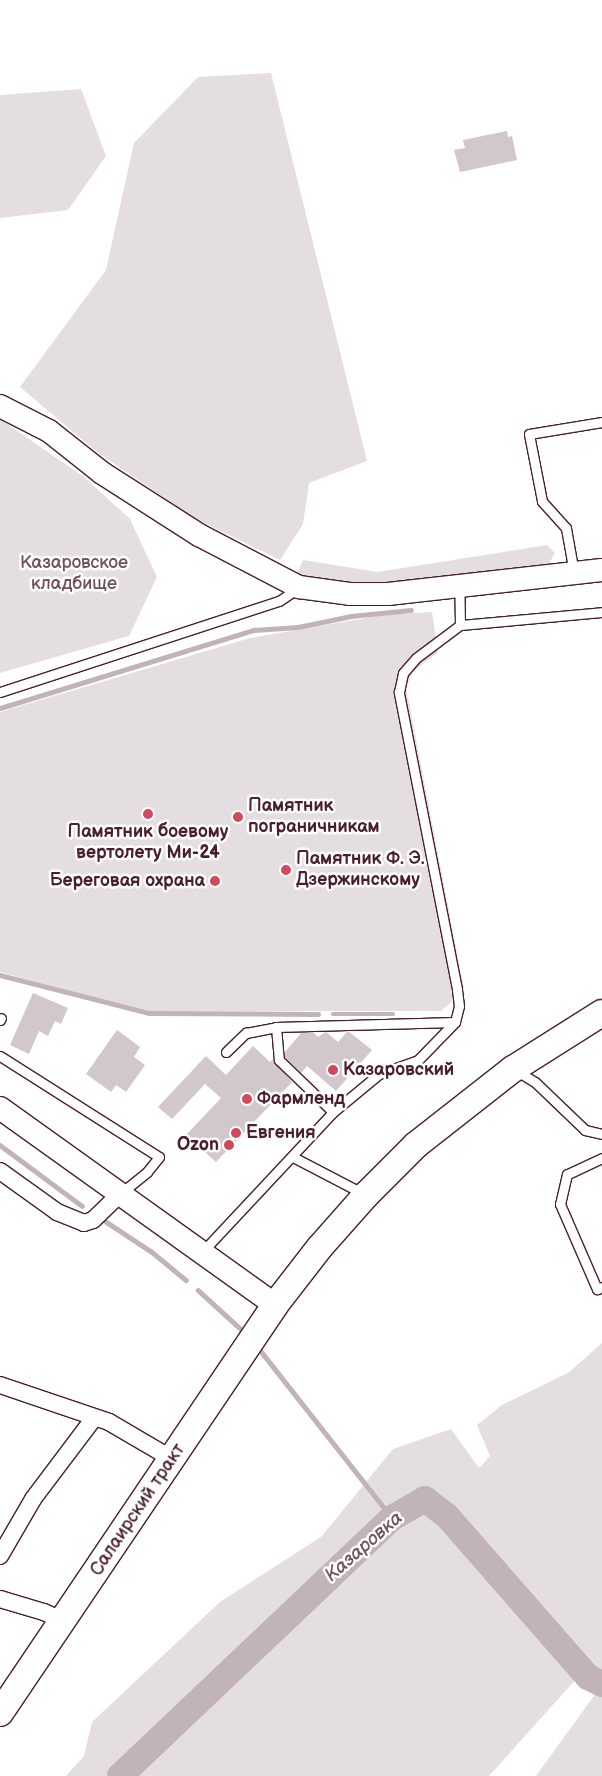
<!DOCTYPE html>
<html>
<head>
<meta charset="utf-8">
<style>
  body { margin:0 }
  #map { position:relative; width:602px; height:1776px; overflow:hidden; background:#fff; font-family:"Balsamiq Sans",sans-serif }
  div>[style] { position:absolute }
  .green>* { inset:0; background:#e5dee0 }
  .stream>* { height:4.5px; margin:-2.25px; padding:0 2.25px; transform-origin:2.25px; border-radius:2.25px; background:#c1b3b6 }
  .river>* { height:26px; margin:-13px; padding:0 13px; transform-origin:13px; border-radius:13px; background:#c1b3b6 }
  .building>* { inset:0; background:#d2c7cb }
  .roads { filter:drop-shadow(1px 0 #4a1f2b) drop-shadow(-1px 0 #4a1f2b) drop-shadow(0 1px #4a1f2b) drop-shadow(0 -1px #4a1f2b) }
  .lane>* { height:9px; margin:-4.5px; padding:0 4.5px; transform-origin:4.5px; border-radius:4.5px; background:#fff }
  .street>* { height:16px; margin:-8px; padding:0 8px; transform-origin:8px; border-radius:8px; background:#fff }
  .secondary>* { height:22px; margin:-11px; padding:0 11px; transform-origin:11px; border-radius:11px; background:#fff }
  .primary>* { height:26px; margin:-13px; padding:0 13px; transform-origin:13px; border-radius:13px; background:#fff }
  .dots>* { width:14px; height:14px; translate:-50% -50%; box-sizing:border-box; border:2px solid #fff; border-radius:50% }
  span { translate:-50% -50%; white-space:nowrap; text-align:center; line-height:1.15; -webkit-text-stroke:5px #fff; paint-order:stroke }
  .park-label { font-size:18px; color:#714f58 }
  .poi-label { font-size:18px; color:#4a1f2b; font-weight:700 }
  .left { translate:0 -50%; text-align:left }
  .right { translate:-100% -50%; text-align:right }
  .street-label { font-size:18px; color:#4a1f2b }
  .water-label { font-size:19px; color:#74535c; font-style:italic }
</style>
</head>
<body>
<div id="map">
  <div class="green">
    <div style="clip-path:polygon(271px 73px,367px 461px,309px 483px,303px 524px,280px 560px,194px 518px,97px 452px,20px 387px,106px 270px,134px 143px,198px 77px)"></div>
    <div style="clip-path:polygon(81px 89px,106px 156px,68px 210px,0 218px,0 95px)"></div>
    <div style="clip-path:polygon(0 419px,84px 477px,130px 519px,157px 577px,129px 636px,0 673px)"></div>
    <div style="clip-path:polygon(547px 545px,555px 553px,548px 565px,376px 588px,326px 585px,297px 573px,303px 560px,378px 572px)"></div>
    <div style="clip-path:polygon(432px 612px,438px 652px,413px 672px,406px 687px,464px 989px,449px 1004px,441px 1011px,143px 1011px,0 972px,0 712px,250px 638px,384px 615px)"></div>
    <div style="clip-path:polygon(602px 1343px,602px 1675px,587px 1667px,489px 1776px,66px 1776px,84px 1756px,92px 1722px,220px 1602px,321px 1537px,393px 1449px,451px 1429px,479px 1468px,490px 1456px,477px 1425px,502px 1405px,568px 1373px)"></div>
    <div style="clip-path:polygon(596px 1693px,602px 1697px,602px 1776px,536px 1776px)"></div>
  </div>
  <div class="stream">
    <div style="left:0;top:708px;width:266px;rotate:-17.1deg"></div>
    <div style="left:254px;top:630px;width:44px;rotate:-3.9deg"></div>
    <div style="left:298px;top:627px;width:54px;rotate:-11.7deg"></div>
    <div style="left:351px;top:616px;width:60px;rotate:-5.7deg"></div>
    <div style="left:0;top:975px;width:154px;rotate:14.3deg"></div>
    <div style="left:149px;top:1013px;width:169px;rotate:0.3deg"></div>
    <div style="left:333px;top:1014px;width:60px"></div>
    <div style="left:0;top:1145px;width:102px;rotate:36.6deg"></div>
    <div style="left:105px;top:1221px;width:56px;rotate:33.4deg"></div>
    <div style="left:152px;top:1252px;width:44px;rotate:39.5deg"></div>
    <div style="left:198px;top:1290px;width:61px;rotate:42.3deg"></div>
    <div style="left:260px;top:1350px;width:214px;rotate:51.8deg"></div>
  </div>
  <div class="river">
    <div style="left:120px;top:1776px;width:375px;rotate:-43.5deg"></div>
    <div style="left:392px;top:1518px;width:38px;rotate:-30deg"></div>
    <div style="left:425px;top:1499px;width:28px;rotate:38deg"></div>
    <div style="left:447px;top:1516px;width:214px;rotate:48.8deg"></div>
    <div style="left:588px;top:1677px;width:16px;rotate:27deg"></div>
  </div>
  <div class="building">
    <div style="clip-path:polygon(507px 131px,508px 137px,512px 136px,517px 160px,460px 172px,454px 150px,465px 148px,463px 140px)"></div>
    <div style="clip-path:polygon(33px 993px,68px 1008px,61px 1024px,55px 1021px,48px 1036px,39px 1031px,29px 1054px,10px 1045px)"></div>
    <div style="clip-path:polygon(117px 1030px,140px 1047px,134px 1057px,145px 1065px,126px 1092px,116px 1085px,111px 1092px,86px 1074px)"></div>
    <div style="clip-path:polygon(348px 1031px,372px 1050px,336px 1091px,307px 1066px,301px 1073px,285px 1057px,285px 1052px,301px 1033px,313px 1032px,318px 1037px,326px 1032px,338px 1042px)"></div>
    <div style="clip-path:polygon(253px 1046px,270px 1062px,273px 1059px,292px 1082px,216px 1162px,186px 1135px,221px 1098px,205px 1084px,172px 1119px,158px 1107px,206px 1056px,226px 1075px)"></div>
  </div>
  <div class="roads">
    <div class="lane">
      <div style="left:574px;top:573px;width:46px;rotate:-100.1deg"></div>
      <div style="left:566px;top:528px;width:36px;rotate:-132deg"></div>
      <div style="left:542px;top:501px;width:68px;rotate:-101deg"></div>
      <div style="left:529px;top:434px;width:74px;rotate:-9.3deg"></div>
      <div style="left:460px;top:625px;width:143px;rotate:-5.2deg"></div>
      <div style="left:0;top:692px;width:293px;rotate:-18.1deg"></div>
      <div style="left:279px;top:601px;width:23px;rotate:-34deg"></div>
      <div style="left:0;top:1020px;width:2px;rotate:-63deg"></div>
      <div style="left:276px;top:1027px;width:33px;rotate:85deg"></div>
      <div style="left:279px;top:1060px;width:75px;rotate:43.9deg"></div>
      <div style="left:226px;top:1052px;width:28px;rotate:-44deg"></div>
      <div style="left:246px;top:1033px;width:31px;rotate:-11deg"></div>
      <div style="left:276px;top:1027px;width:179px;rotate:-1.6deg"></div>
      <div style="left:0;top:1056px;width:188px;rotate:32.4deg"></div>
      <div style="left:159px;top:1157px;width:19px;rotate:129deg"></div>
      <div style="left:147px;top:1172px;width:33px;rotate:141deg"></div>
      <div style="left:515px;top:1070px;width:23px;rotate:31deg"></div>
      <div style="left:535px;top:1082px;width:69px;rotate:43.8deg"></div>
      <div style="left:585px;top:1130px;width:17px;rotate:13deg"></div>
      <div style="left:293px;top:1157px;width:80px;rotate:27.5deg"></div>
      <div style="left:602px;top:1158px;width:38px;rotate:155deg"></div>
      <div style="left:567px;top:1174px;width:31px;rotate:103deg"></div>
      <div style="left:560px;top:1204px;width:93px;rotate:66.5deg"></div>
      <div style="left:597px;top:1289px;width:5px;rotate:-22deg"></div>
      <div style="left:203px;top:1251px;width:190px;rotate:-46.9deg"></div>
      <div style="left:333px;top:1112px;width:60px;rotate:-39.6deg"></div>
      <div style="left:379px;top:1074px;width:41px;rotate:-19.7deg"></div>
      <div style="left:418px;top:1060px;width:53px;rotate:-45.8deg"></div>
      <div style="left:455px;top:1022px;width:16px;rotate:-76deg"></div>
      <div style="left:459px;top:1006px;width:17px;rotate:-97deg"></div>
      <div style="left:457px;top:989px;width:303px;rotate:-101.1deg"></div>
      <div style="left:399px;top:692px;width:19px;rotate:-78deg"></div>
      <div style="left:403px;top:673px;width:20px;rotate:-49deg"></div>
      <div style="left:416px;top:658px;width:55px;rotate:-36.9deg"></div>
      <div style="left:460px;top:625px;width:39px;rotate:-91deg"></div>
    </div>
    <div class="street">
      <div style="left:0;top:1171px;width:70px;rotate:35.7deg"></div>
      <div style="left:57px;top:1212px;width:29px;rotate:22deg"></div>
      <div style="left:84px;top:1223px;width:9px;rotate:-18deg"></div>
      <div style="left:93px;top:1220px;width:39px;rotate:-44deg"></div>
      <div style="left:0;top:1385px;width:115px;rotate:18.7deg"></div>
      <div style="left:109px;top:1422px;width:73px;rotate:30.4deg"></div>
      <div style="left:0;top:1556px;width:66px;rotate:-59.9deg"></div>
      <div style="left:33px;top:1499px;width:101px;rotate:-53deg"></div>
      <div style="left:0;top:1599px;width:46px;rotate:16.5deg"></div>
      <div style="left:44px;top:1612px;width:21px;rotate:25deg"></div>
    </div>
    <div class="secondary">
      <div style="left:0;top:406px;width:55px;rotate:27deg"></div>
      <div style="left:49px;top:431px;width:68px;rotate:38.4deg"></div>
      <div style="left:102px;top:473px;width:115px;rotate:32.6deg"></div>
      <div style="left:199px;top:535px;width:113px;rotate:27.5deg"></div>
      <div style="left:299px;top:587px;width:51px;rotate:7.8deg"></div>
      <div style="left:350px;top:594px;width:38px"></div>
      <div style="left:388px;top:594px;width:215px;rotate:-6.4deg"></div>
      <div style="left:0;top:1108px;width:338px;rotate:35.6deg"></div>
    </div>
    <div class="primary">
      <div style="left:0;top:1713px;width:492px;rotate:-56deg"></div>
      <div style="left:275px;top:1305px;width:73px;rotate:-52.2deg"></div>
      <div style="left:320px;top:1247px;width:69px;rotate:-48.5deg"></div>
      <div style="left:366px;top:1195px;width:71px;rotate:-45deg"></div>
      <div style="left:416px;top:1145px;width:123px;rotate:-38.1deg"></div>
      <div style="left:513px;top:1069px;width:105px;rotate:-32.2deg"></div>
    </div>
  </div>
  <div class="dots">
    <div style="left:148px;top:814px;background:#d1495b"></div>
    <div style="left:238px;top:817px;background:#d1495b"></div>
    <div style="left:286px;top:870px;background:#d1495b"></div>
    <div style="left:215px;top:881px;background:#d1495b"></div>
    <div style="left:333px;top:1070px;background:#d1495b"></div>
    <div style="left:247px;top:1099px;background:#d1495b"></div>
    <div style="left:236px;top:1133px;background:#d1495b"></div>
    <div style="left:229px;top:1145px;background:#d1495b"></div>
  </div>
  <div class="park-label">
    <span style="left:74px;top:574px">Казаровское<br>кладбище</span>
  </div>
  <div class="poi-label">
    <span class="left" style="left:248px;top:817px">Памятник<br>пограничникам</span>
    <span style="left:148px;top:843px">Памятник боевому<br>вертолету Ми-24</span>
    <span class="left" style="left:296px;top:870px">Памятник Ф. Э.<br>Дзержинскому</span>
    <span class="right" style="left:205px;top:881px">Береговая охрана</span>
    <span class="left" style="left:343px;top:1070px">Казаровский</span>
    <span class="left" style="left:257px;top:1099px">Фармленд</span>
    <span class="left" style="left:246px;top:1133px">Евгения</span>
    <span class="right" style="left:219px;top:1145px">Ozon</span>
  </div>
  <div class="street-label">
    <span style="left:138px;top:1510px;rotate:-56deg">Салаирский тракт</span>
  </div>
  <div class="water-label">
    <span style="left:364px;top:1547px;rotate:-41deg">Казаровка</span>
  </div>
</div>
</body>
</html>
